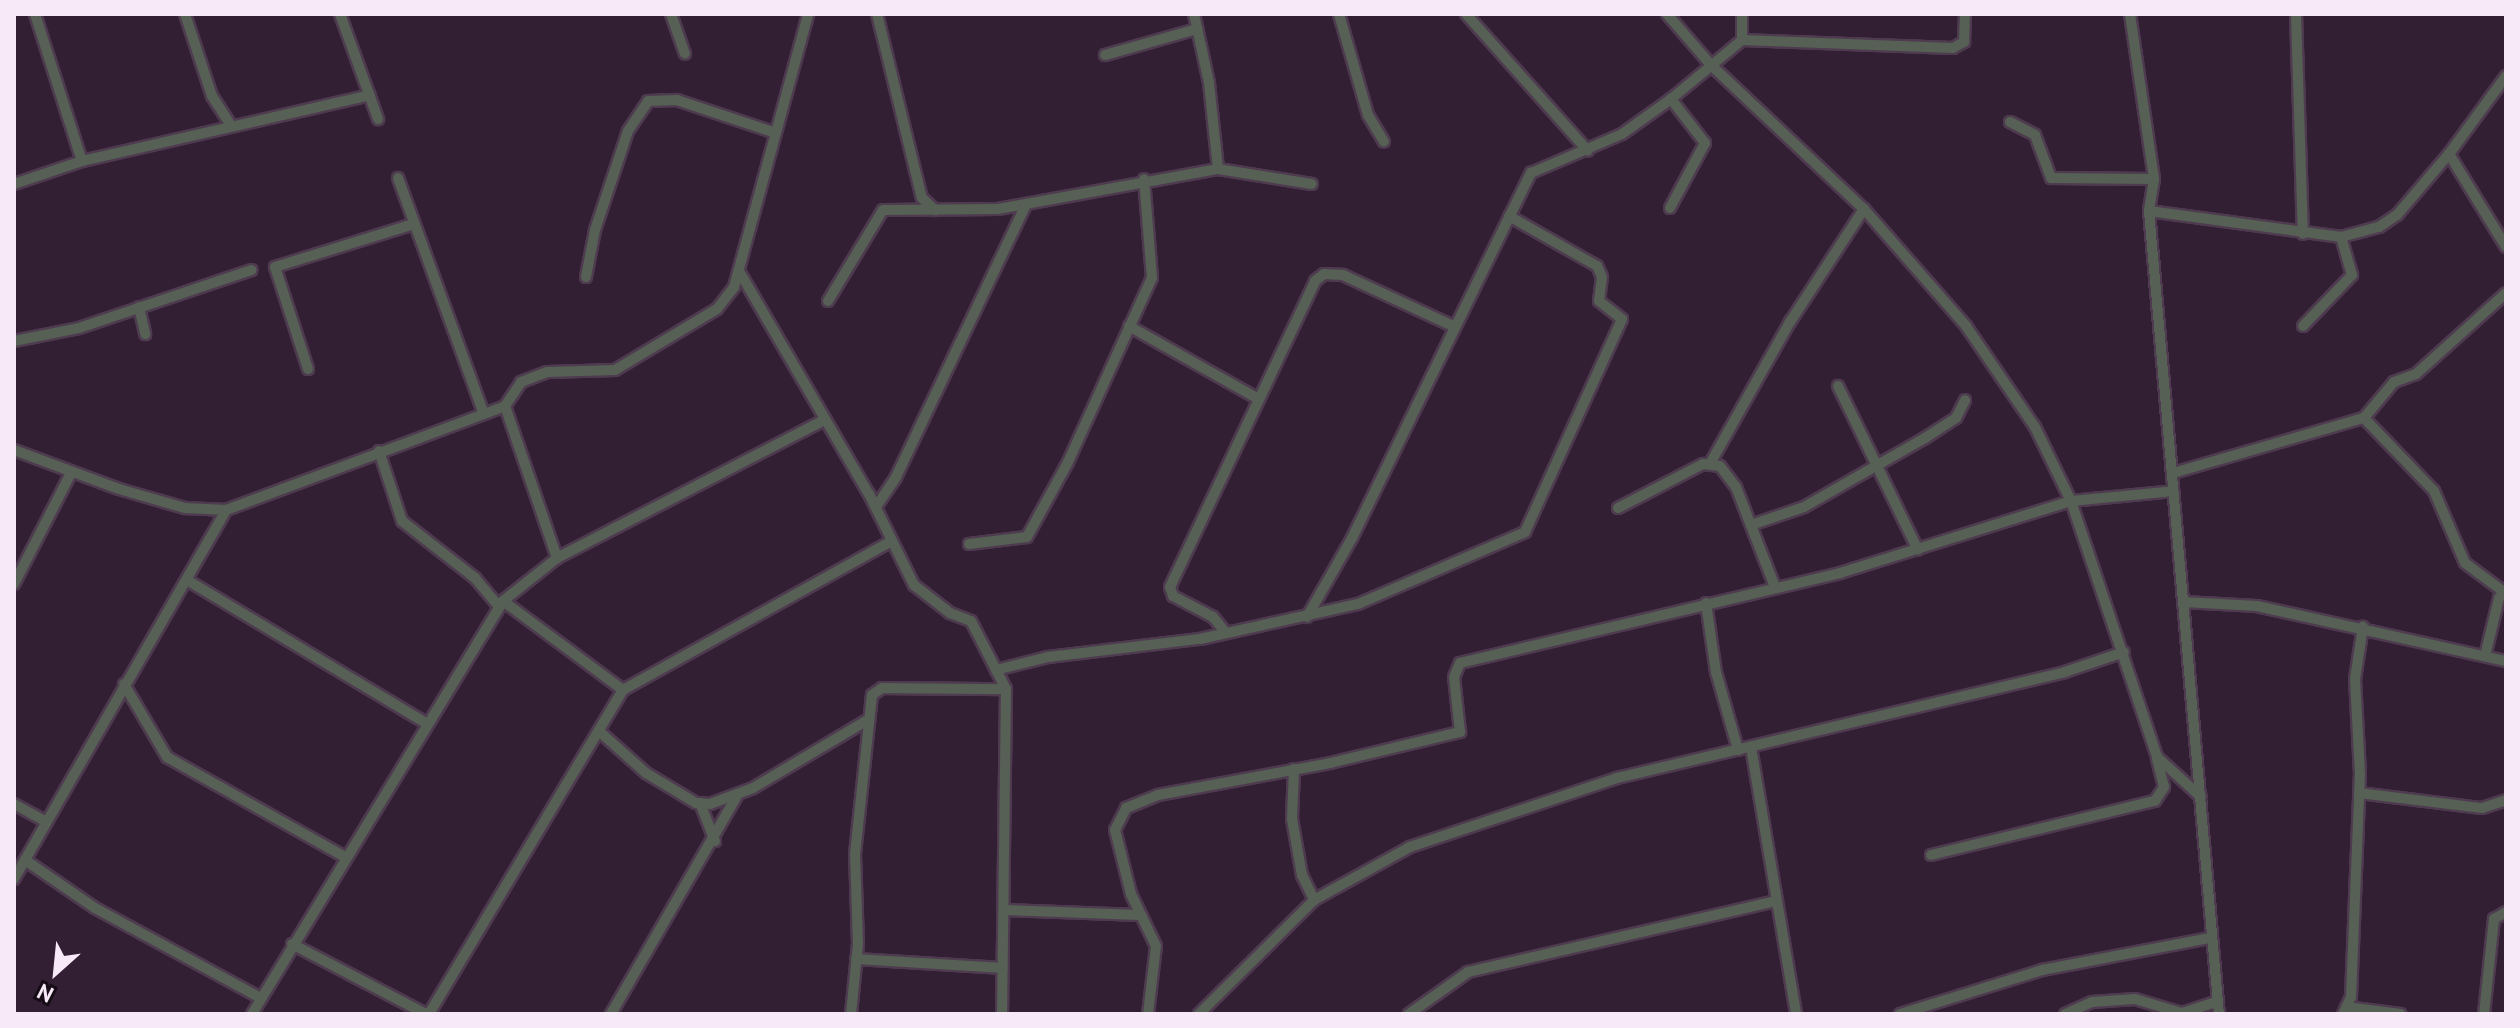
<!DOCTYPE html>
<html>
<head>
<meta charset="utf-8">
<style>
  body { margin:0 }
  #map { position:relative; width:2520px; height:1028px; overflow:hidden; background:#331f34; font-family:"PT Sans",sans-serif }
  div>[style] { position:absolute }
  .roads { filter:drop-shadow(2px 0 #4e3b4f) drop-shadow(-2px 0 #4e3b4f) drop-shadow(0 2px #4e3b4f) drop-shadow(0 -2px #4e3b4f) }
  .street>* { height:10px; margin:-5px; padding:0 5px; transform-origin:5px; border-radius:5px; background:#566055 }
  span { translate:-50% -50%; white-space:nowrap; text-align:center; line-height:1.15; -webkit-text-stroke:6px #150c16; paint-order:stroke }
  .frame { position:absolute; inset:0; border:16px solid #f7e9f7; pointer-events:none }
  .north { position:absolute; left:16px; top:932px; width:80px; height:80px; -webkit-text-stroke:6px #150c16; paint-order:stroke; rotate:207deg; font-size:22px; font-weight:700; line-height:32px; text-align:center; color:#f7e9f7 }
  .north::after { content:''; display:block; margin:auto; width:28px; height:36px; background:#f7e9f7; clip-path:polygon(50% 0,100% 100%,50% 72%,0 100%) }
</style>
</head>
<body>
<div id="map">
  <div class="roads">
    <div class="street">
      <div style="left:35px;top:14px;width:154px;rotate:72.3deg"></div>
      <div style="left:185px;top:14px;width:86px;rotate:71.8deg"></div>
      <div style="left:212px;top:96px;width:35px;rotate:57deg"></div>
      <div style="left:340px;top:14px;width:112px;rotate:70.1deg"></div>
      <div style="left:671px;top:14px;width:42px;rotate:70.7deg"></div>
      <div style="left:877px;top:14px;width:189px;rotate:76.3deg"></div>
      <div style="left:922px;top:198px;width:18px;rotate:43deg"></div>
      <div style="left:1194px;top:14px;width:71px;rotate:77.7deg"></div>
      <div style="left:1209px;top:83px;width:86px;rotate:84deg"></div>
      <div style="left:1339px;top:14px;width:105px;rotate:74deg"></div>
      <div style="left:1368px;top:115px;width:31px;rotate:59deg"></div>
      <div style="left:1466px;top:14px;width:183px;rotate:48.3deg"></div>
      <div style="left:1667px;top:14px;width:67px;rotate:49.2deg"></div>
      <div style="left:1711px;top:65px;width:210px;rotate:43.3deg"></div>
      <div style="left:1864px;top:209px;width:155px;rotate:48.9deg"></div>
      <div style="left:1966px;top:326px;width:122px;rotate:55.7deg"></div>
      <div style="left:2035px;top:427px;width:82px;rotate:64.1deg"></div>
      <div style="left:2071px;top:501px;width:270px;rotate:71.4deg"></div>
      <div style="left:2157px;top:757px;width:59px;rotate:42.3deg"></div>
      <div style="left:2130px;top:14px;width:167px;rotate:81.7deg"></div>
      <div style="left:2154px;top:179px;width:32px;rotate:99deg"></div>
      <div style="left:2149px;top:211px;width:806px;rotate:85.02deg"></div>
      <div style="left:2296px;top:14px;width:220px;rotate:88.2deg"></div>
      <div style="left:1742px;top:40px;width:211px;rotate:2.2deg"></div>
      <div style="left:1953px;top:48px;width:13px;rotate:-29deg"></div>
      <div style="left:1964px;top:42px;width:28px;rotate:-88deg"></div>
      <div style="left:1105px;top:55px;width:96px;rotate:-15.8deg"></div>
      <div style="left:2010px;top:122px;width:28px;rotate:27deg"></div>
      <div style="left:2035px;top:135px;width:46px;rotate:69.6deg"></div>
      <div style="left:2051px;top:178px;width:103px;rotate:0.6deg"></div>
      <div style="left:2449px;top:154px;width:109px;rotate:58.5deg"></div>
      <div style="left:398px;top:178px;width:249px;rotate:70deg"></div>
      <div style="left:14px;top:184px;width:72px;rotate:-18.7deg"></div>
      <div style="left:82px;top:161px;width:295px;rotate:-12.9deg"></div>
      <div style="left:1670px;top:208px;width:74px;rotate:-61.7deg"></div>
      <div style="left:1705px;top:143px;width:56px;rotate:-127.7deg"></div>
      <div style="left:2149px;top:211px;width:194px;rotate:7.7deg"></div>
      <div style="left:2341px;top:237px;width:39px;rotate:-15deg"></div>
      <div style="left:2379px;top:227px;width:22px;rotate:-34deg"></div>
      <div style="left:2397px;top:215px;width:80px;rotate:-49.6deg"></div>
      <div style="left:2449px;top:154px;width:97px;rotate:-53.8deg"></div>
      <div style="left:739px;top:271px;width:258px;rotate:59.8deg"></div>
      <div style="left:869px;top:494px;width:102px;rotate:63.7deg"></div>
      <div style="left:914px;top:585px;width:46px;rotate:37.9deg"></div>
      <div style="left:950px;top:613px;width:22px;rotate:21deg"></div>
      <div style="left:971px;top:621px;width:76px;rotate:62.8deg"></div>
      <div style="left:1006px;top:689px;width:325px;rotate:90.7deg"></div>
      <div style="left:586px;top:277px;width:48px;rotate:-79.2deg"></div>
      <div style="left:595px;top:230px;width:104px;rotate:-71.6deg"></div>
      <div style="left:628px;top:131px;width:36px;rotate:-56deg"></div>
      <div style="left:648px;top:101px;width:29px;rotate:-2deg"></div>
      <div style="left:677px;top:100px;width:104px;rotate:18.4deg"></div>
      <div style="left:828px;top:301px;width:106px;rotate:-58.9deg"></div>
      <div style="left:883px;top:210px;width:115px;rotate:-0.5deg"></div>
      <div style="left:998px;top:209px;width:224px;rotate:-10.3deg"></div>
      <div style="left:1218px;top:169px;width:95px;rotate:9.1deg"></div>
      <div style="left:139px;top:307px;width:28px;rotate:77deg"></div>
      <div style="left:1129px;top:326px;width:147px;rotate:29.4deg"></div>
      <div style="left:2303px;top:326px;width:71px;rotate:-46.1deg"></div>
      <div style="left:2352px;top:275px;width:40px;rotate:-106deg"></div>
      <div style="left:14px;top:341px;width:66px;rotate:-11.3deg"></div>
      <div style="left:79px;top:328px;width:182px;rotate:-18.6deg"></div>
      <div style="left:308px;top:369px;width:107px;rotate:-107.9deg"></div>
      <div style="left:275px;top:267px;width:145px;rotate:-17.2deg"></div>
      <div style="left:1838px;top:386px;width:182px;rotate:64deg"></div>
      <div style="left:505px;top:406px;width:161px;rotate:71.1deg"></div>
      <div style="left:2364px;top:418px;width:101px;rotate:46.2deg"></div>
      <div style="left:2434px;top:491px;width:78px;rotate:66.7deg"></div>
      <div style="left:2465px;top:563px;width:49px;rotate:36.6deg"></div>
      <div style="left:14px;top:450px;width:112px;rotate:20.4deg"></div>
      <div style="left:119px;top:489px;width:69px;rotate:16.1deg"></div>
      <div style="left:185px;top:508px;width:41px;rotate:2.8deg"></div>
      <div style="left:226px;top:510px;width:298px;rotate:-20.4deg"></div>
      <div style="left:505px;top:406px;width:29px;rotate:-56deg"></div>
      <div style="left:521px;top:382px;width:28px;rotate:-21deg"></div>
      <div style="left:547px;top:372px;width:68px;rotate:-1.7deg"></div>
      <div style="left:615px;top:370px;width:119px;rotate:-30.9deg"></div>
      <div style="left:717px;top:309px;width:28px;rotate:-52deg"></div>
      <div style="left:734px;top:287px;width:283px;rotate:-74.8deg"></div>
      <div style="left:379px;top:451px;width:74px;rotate:71.8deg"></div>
      <div style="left:402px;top:521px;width:93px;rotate:38deg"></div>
      <div style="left:475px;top:578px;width:38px;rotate:50deg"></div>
      <div style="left:1711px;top:462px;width:161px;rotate:-60.6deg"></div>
      <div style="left:1790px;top:322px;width:135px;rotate:-56.8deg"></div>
      <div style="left:2173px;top:473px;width:199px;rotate:-16.1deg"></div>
      <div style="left:2364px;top:418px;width:47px;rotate:-50.2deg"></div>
      <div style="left:2394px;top:382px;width:23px;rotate:-20deg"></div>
      <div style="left:2416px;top:374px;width:121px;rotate:-42deg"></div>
      <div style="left:876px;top:507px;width:36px;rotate:-56deg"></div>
      <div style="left:896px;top:477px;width:301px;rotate:-64.5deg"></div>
      <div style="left:1618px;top:508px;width:96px;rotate:-27.4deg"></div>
      <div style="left:1703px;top:464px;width:17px;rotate:7deg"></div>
      <div style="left:1720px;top:466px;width:26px;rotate:53deg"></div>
      <div style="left:1736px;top:487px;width:107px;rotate:68.7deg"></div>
      <div style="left:1751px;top:525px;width:56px;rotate:-18.8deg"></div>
      <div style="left:1804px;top:507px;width:139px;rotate:-29.7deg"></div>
      <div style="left:1925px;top:438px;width:37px;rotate:-33deg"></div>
      <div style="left:1956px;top:418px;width:20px;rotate:-63deg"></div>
      <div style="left:969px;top:544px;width:58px;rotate:-6.9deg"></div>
      <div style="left:1027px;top:537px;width:85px;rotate:-61.3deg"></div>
      <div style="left:1068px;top:462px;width:202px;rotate:-65.5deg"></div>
      <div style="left:1152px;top:278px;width:99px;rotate:-94.6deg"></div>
      <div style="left:187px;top:580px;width:279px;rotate:30.9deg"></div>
      <div style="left:14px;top:584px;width:125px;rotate:-62.8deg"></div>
      <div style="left:2184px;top:602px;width:73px;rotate:3.1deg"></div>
      <div style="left:2257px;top:606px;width:255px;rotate:12.5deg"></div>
      <div style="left:1706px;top:603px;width:70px;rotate:81.8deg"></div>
      <div style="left:1716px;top:672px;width:81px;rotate:74.2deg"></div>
      <div style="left:1307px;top:617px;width:91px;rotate:-60.3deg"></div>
      <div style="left:1352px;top:538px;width:407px;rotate:-63.9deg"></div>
      <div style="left:1531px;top:173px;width:99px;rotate:-23.2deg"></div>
      <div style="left:1622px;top:134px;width:60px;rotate:-35.5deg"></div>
      <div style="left:1671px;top:99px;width:92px;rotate:-39.7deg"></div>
      <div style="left:1742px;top:40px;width:26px;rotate:-90deg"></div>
      <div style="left:1226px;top:633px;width:21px;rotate:-129deg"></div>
      <div style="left:1213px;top:617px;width:45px;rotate:-152.3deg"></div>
      <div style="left:1173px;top:596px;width:9px;rotate:-108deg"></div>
      <div style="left:1170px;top:587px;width:339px;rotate:-64.6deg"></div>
      <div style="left:1315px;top:281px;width:11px;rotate:-38deg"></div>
      <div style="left:1324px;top:274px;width:19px;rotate:3deg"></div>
      <div style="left:1343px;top:275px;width:123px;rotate:24.9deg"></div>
      <div style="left:2485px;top:656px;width:60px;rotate:-76.4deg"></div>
      <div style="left:2499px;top:598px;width:11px;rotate:-49deg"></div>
      <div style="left:996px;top:670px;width:54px;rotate:-14deg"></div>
      <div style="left:1048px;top:657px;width:153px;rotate:-6.8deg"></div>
      <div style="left:1200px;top:639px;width:162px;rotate:-12.5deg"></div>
      <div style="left:1358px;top:604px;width:182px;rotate:-23.3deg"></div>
      <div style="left:1525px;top:532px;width:234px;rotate:-65.5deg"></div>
      <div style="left:1622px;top:319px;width:29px;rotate:-142deg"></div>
      <div style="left:1599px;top:301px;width:24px;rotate:-83deg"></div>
      <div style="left:1602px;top:277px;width:12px;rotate:-114deg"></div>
      <div style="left:1597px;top:266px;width:101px;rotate:-150.4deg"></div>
      <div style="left:124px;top:684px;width:85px;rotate:59.5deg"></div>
      <div style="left:167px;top:757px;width:204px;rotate:29.3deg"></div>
      <div style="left:623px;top:690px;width:149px;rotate:-143.4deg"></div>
      <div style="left:503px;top:601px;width:69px;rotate:-38.5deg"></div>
      <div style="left:557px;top:558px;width:298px;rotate:-27.3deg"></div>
      <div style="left:600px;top:732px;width:62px;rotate:41.7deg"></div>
      <div style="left:646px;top:773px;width:58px;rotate:31deg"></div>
      <div style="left:696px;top:803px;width:14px;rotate:4deg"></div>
      <div style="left:710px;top:804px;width:46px;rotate:-20.4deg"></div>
      <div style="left:753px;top:788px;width:135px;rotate:-30.7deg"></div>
      <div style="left:1751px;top:747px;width:271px;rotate:80.4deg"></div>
      <div style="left:1294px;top:769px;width:50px;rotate:92.3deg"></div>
      <div style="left:1292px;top:819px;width:57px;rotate:79.9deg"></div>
      <div style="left:1302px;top:875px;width:28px;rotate:64deg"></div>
      <div style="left:2359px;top:793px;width:124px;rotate:7deg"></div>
      <div style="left:2482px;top:808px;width:25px;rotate:-18deg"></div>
      <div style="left:700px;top:803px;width:41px;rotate:68.5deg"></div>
      <div style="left:14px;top:804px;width:37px;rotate:29deg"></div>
      <div style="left:1931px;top:855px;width:230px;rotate:-13.6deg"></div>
      <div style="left:2155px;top:801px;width:17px;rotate:-57deg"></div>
      <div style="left:2164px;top:787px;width:29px;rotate:-104deg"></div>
      <div style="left:25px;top:860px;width:85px;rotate:34.4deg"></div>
      <div style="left:95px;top:908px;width:189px;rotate:28.5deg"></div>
      <div style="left:14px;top:879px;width:426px;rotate:-60.1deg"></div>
      <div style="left:1004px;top:910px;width:137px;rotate:2.1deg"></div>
      <div style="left:292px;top:944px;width:151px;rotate:27.6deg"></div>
      <div style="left:856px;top:959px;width:147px;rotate:3.5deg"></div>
      <div style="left:2346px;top:1007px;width:55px;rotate:7.3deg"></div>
      <div style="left:252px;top:1014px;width:483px;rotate:-58.7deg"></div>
      <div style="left:429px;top:1014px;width:378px;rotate:-59.1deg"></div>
      <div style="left:623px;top:690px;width:305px;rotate:-29deg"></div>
      <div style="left:611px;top:1014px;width:252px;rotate:-60deg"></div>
      <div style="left:851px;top:1014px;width:70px;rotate:-84.3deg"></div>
      <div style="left:858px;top:944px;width:90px;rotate:-91.9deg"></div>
      <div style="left:855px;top:854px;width:160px;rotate:-83.9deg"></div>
      <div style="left:872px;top:695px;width:12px;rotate:-35deg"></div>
      <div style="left:882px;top:688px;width:124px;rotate:0.5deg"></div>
      <div style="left:1148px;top:1014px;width:68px;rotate:-83.3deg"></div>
      <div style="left:1156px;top:946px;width:58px;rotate:-115.7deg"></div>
      <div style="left:1131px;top:894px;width:66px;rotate:-104deg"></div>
      <div style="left:1115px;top:830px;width:25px;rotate:-63deg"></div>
      <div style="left:1126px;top:808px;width:35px;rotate:-22deg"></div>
      <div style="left:1158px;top:795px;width:175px;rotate:-10.5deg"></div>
      <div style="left:1330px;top:763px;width:134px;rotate:-13.4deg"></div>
      <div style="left:1460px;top:732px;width:55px;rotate:-96.2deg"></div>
      <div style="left:1454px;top:677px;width:15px;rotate:-67deg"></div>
      <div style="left:1460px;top:663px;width:391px;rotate:-13.3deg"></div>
      <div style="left:1840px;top:573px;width:242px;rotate:-17.3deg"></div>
      <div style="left:2071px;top:501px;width:103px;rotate:-5.5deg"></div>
      <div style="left:1199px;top:1014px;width:162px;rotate:-44.7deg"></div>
      <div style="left:1314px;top:900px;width:110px;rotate:-28.9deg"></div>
      <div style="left:1410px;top:847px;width:218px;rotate:-18.4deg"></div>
      <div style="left:1617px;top:778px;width:460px;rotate:-13.3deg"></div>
      <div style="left:2065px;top:672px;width:62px;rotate:-18.7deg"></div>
      <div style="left:1409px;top:1014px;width:72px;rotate:-35.4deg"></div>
      <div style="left:1468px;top:972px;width:315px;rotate:-13deg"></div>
      <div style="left:1900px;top:1014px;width:149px;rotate:-17.2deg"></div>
      <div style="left:2042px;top:970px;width:170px;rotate:-10.8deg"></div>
      <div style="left:2065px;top:1014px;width:30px;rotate:-24deg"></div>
      <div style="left:2092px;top:1002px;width:43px;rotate:-4deg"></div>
      <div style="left:2135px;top:999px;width:49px;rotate:16.6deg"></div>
      <div style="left:2182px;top:1013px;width:38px;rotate:-18deg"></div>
      <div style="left:2343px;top:1014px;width:19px;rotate:-65deg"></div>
      <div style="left:2351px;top:997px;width:223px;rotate:-87.7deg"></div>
      <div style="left:2360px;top:774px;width:95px;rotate:-93deg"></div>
      <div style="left:2355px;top:679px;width:53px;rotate:-81.3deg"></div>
      <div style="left:2484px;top:1014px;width:96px;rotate:-84deg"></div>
      <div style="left:2494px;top:919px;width:14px;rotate:-30deg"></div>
    </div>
  </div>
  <div class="frame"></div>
  <div class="north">N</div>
</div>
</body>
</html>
